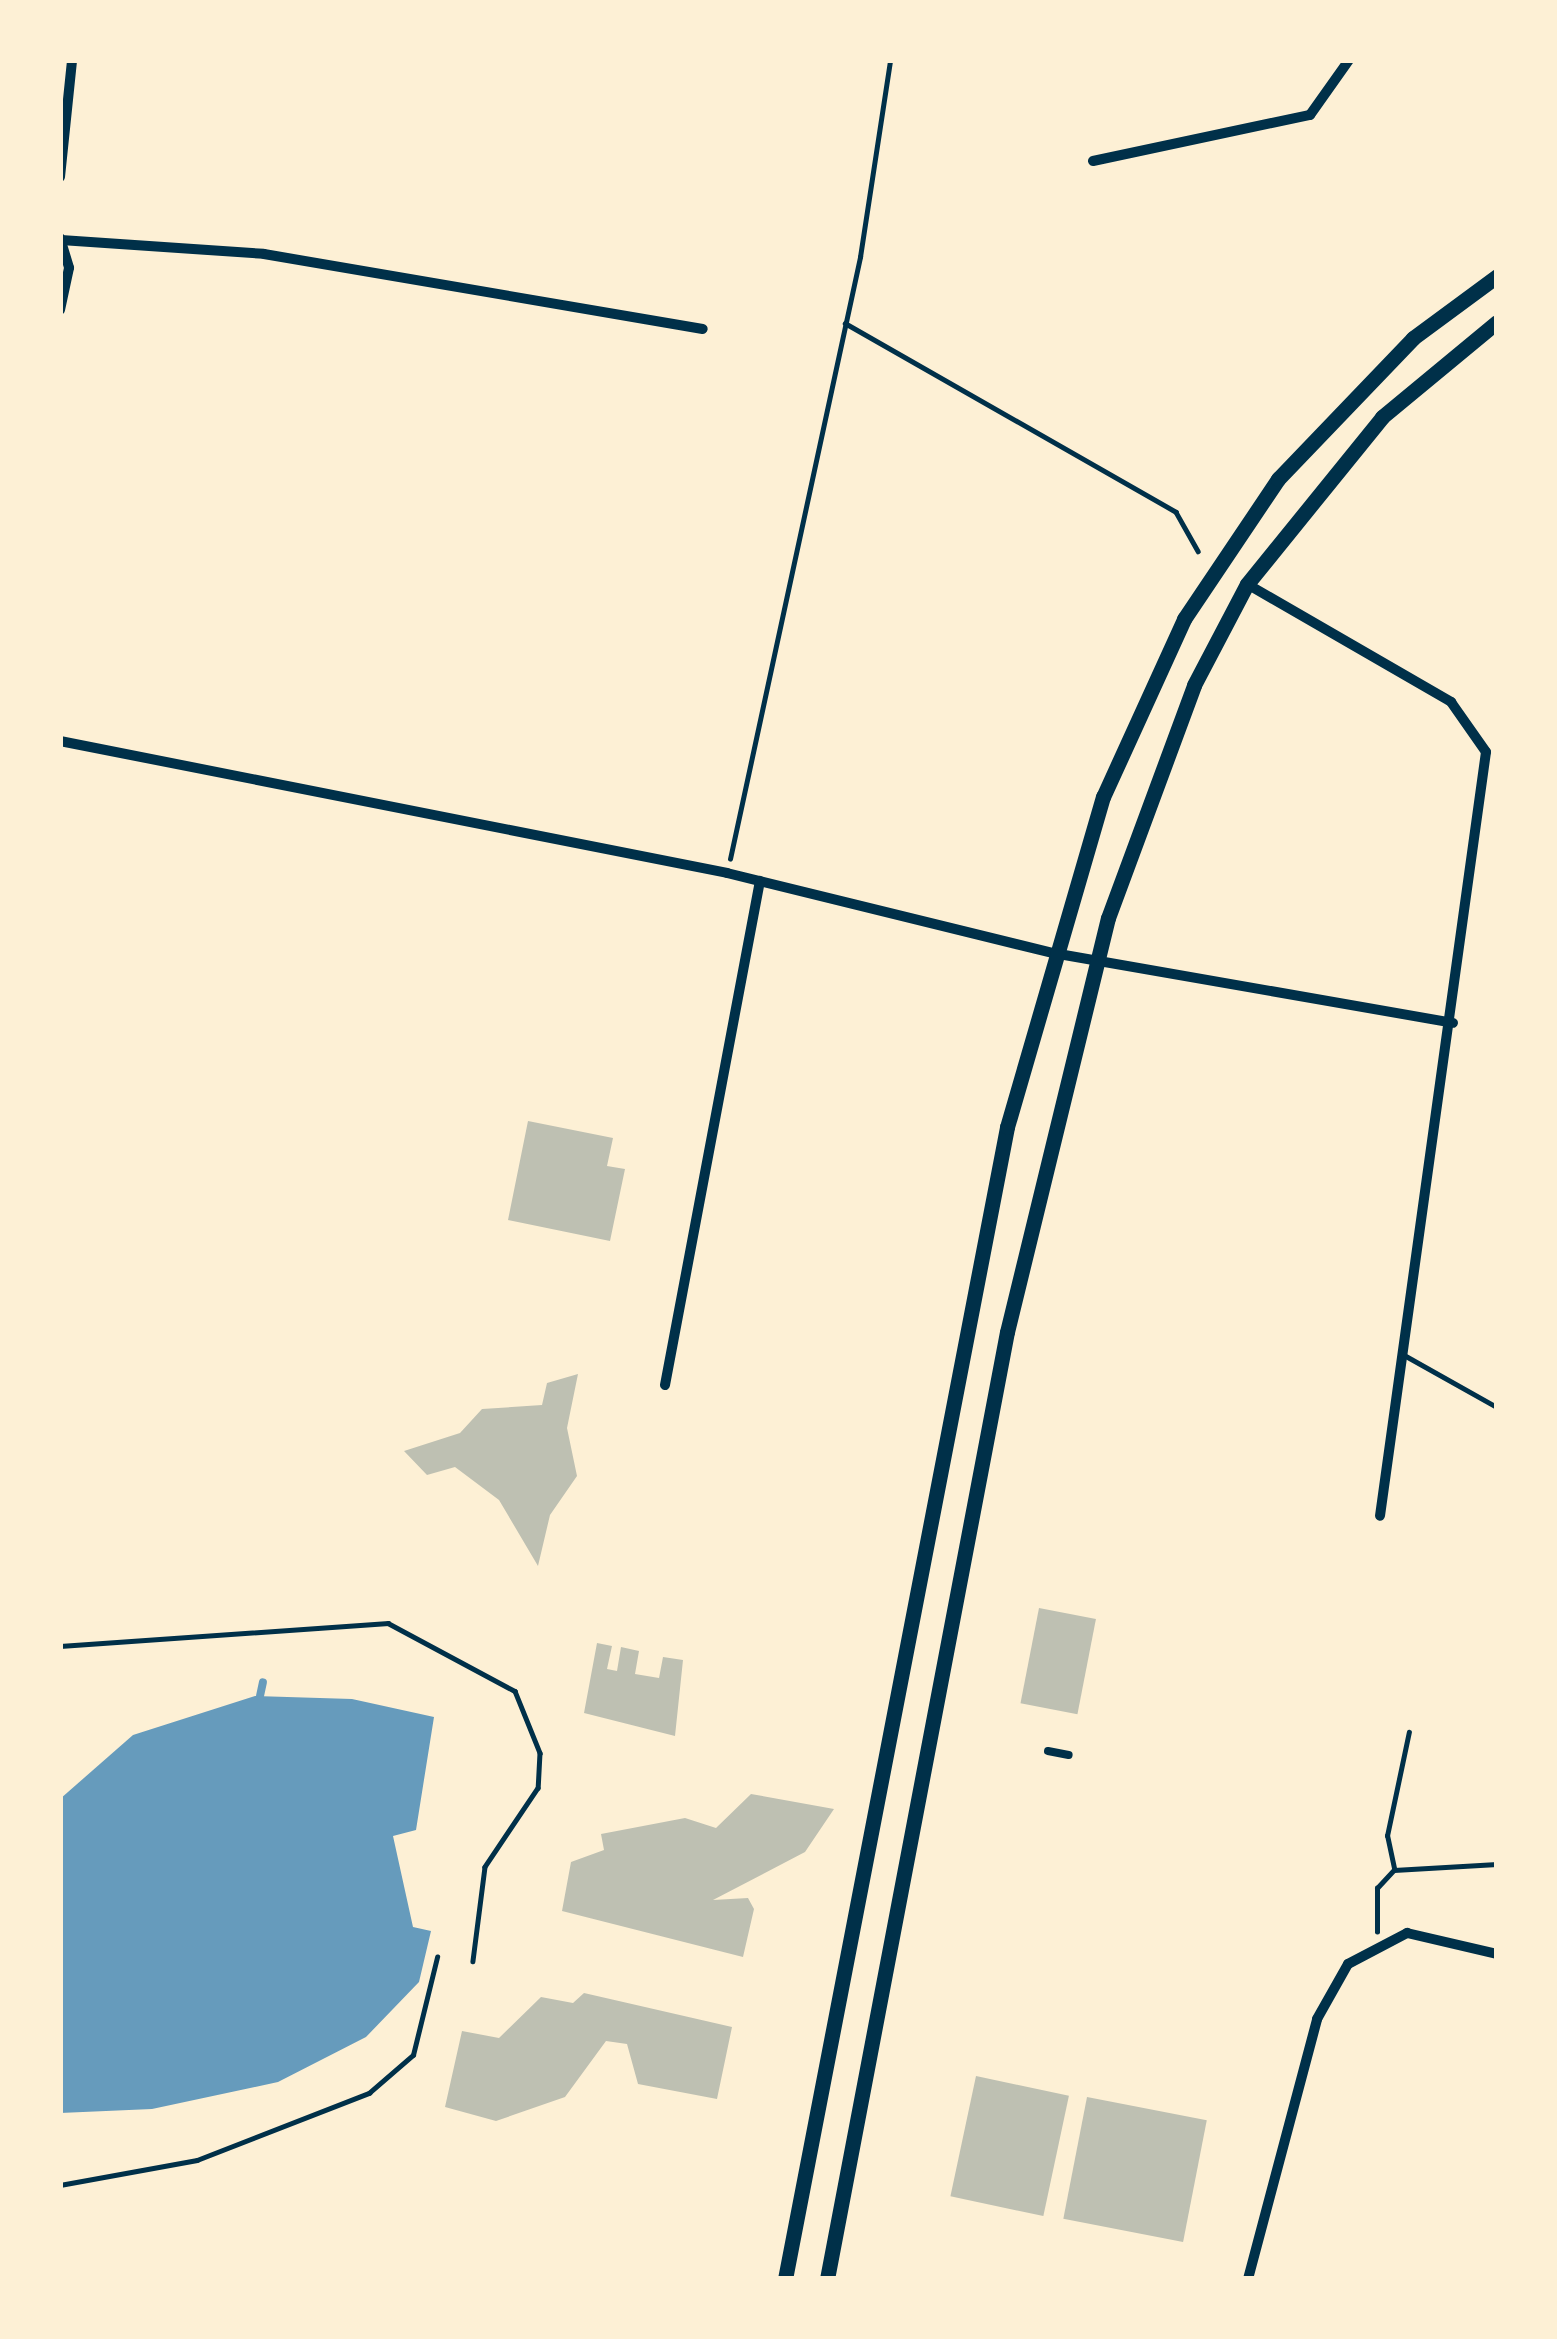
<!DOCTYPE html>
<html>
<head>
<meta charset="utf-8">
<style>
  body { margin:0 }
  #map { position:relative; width:1557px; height:2339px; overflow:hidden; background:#fdf0d5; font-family:"Fira Sans Condensed",sans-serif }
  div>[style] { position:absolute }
  .water>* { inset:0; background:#669bbc }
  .stream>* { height:8px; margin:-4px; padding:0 4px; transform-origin:4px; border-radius:4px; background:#669bbc }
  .building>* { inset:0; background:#bec0b2; transform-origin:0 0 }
  .path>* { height:4.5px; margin:-2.25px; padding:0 2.25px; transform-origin:2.25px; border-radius:2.25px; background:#003049 }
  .service>* { height:4.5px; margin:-2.25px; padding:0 2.25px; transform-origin:2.25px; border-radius:2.25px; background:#003049 }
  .pedestrian>* { height:8px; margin:-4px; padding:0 4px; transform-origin:4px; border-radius:4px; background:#003049 }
  .minor>* { height:10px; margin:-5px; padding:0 5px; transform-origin:5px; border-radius:5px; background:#003049 }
  .secondary>* { height:15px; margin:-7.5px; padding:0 7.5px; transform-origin:7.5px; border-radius:7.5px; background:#003049 }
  span { translate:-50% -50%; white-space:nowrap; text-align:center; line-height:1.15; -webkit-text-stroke:10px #fdf0d5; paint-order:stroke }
  .frame { position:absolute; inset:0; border:63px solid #fdf0d5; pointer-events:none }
</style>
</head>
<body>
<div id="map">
  <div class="water">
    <div style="clip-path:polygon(255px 1696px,352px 1699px,434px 1717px,416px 1830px,393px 1836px,413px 1927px,431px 1931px,419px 1982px,366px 2037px,278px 2082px,152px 2109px,60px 2113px,60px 1799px,133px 1735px)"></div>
  </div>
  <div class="stream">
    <div style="left:260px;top:1696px;width:14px;rotate:-78deg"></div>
  </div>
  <div class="building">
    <div style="clip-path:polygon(528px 1121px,613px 1138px,607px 1166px,625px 1169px,610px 1241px,508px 1220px)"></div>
    <div style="clip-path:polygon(578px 1374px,567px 1428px,577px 1476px,550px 1515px,538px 1566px,499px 1500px,455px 1467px,427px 1475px,404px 1451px,460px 1433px,482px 1409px,542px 1405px,547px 1383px)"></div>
    <div style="left:1039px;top:1608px;width:58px;height:97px;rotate:11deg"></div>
    <div style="clip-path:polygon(597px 1643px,612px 1646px,607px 1669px,617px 1671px,621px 1647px,639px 1651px,635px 1674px,659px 1678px,663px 1657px,683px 1660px,675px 1736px,584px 1713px)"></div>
    <div style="clip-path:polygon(751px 1794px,834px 1809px,805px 1852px,713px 1900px,748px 1898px,754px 1909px,743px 1957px,562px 1911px,571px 1862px,604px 1850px,601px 1834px,685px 1818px,716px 1828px)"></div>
    <div style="clip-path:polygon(584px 1993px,732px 2027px,717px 2099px,638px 2084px,627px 2044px,606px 2041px,565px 2097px,496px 2121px,445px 2107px,462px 2031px,499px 2038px,541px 1997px,573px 2003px)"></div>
    <div style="left:976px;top:2076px;width:95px;height:123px;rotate:12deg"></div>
    <div style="left:1087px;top:2097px;width:122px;height:124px;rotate:11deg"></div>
  </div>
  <div class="path">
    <div style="left:845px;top:323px;width:381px;rotate:29.7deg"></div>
    <div style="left:1176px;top:512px;width:45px;rotate:60.6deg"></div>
    <div style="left:730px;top:859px;width:616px;rotate:-77.81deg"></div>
    <div style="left:860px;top:257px;width:199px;rotate:-81.3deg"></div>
    <div style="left:60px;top:1646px;width:329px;rotate:-4deg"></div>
    <div style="left:388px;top:1623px;width:144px;rotate:28.2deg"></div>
    <div style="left:515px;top:1691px;width:67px;rotate:68deg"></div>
    <div style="left:540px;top:1753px;width:35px;rotate:93deg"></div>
    <div style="left:538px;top:1788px;width:95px;rotate:123.9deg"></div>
    <div style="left:485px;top:1867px;width:95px;rotate:97.3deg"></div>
    <div style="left:1394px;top:1868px;width:33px;rotate:-102deg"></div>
    <div style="left:1387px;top:1836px;width:106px;rotate:-78.1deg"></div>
    <div style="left:1377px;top:1932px;width:44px;rotate:-90deg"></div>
    <div style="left:1377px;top:1888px;width:25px;rotate:-47deg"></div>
    <div style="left:1394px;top:1870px;width:103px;rotate:-3.3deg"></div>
    <div style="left:60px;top:2185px;width:139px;rotate:-10.3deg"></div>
    <div style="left:197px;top:2160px;width:185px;rotate:-21.3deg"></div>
    <div style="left:369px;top:2093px;width:58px;rotate:-40.8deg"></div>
    <div style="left:413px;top:2055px;width:101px;rotate:-76.2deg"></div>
  </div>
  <div class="service">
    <div style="left:1406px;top:1356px;width:104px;rotate:29.3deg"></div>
  </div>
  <div class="pedestrian">
    <div style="left:1048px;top:1751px;width:21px;rotate:11deg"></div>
  </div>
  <div class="minor">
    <div style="left:1093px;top:161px;width:222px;rotate:-12deg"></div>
    <div style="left:1310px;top:115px;width:67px;rotate:-54.7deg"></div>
    <div style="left:60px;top:177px;width:118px;rotate:-84.1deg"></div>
    <div style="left:60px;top:238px;width:31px;rotate:73deg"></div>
    <div style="left:69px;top:268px;width:43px;rotate:102.1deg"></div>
    <div style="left:61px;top:240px;width:203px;rotate:3.9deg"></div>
    <div style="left:264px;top:254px;width:445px;rotate:9.7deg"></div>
    <div style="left:1247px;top:584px;width:236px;rotate:30deg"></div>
    <div style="left:1451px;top:702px;width:61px;rotate:55deg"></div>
    <div style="left:1486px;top:752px;width:771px;rotate:97.9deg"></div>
    <div style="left:60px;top:741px;width:680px;rotate:11.19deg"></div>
    <div style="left:727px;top:873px;width:336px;rotate:13.8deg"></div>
    <div style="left:1053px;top:953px;width:406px;rotate:9.9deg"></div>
    <div style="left:665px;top:1385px;width:513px;rotate:-79.33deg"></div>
    <div style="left:1248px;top:2279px;width:269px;rotate:-75.1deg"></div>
    <div style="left:1317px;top:2019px;width:63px;rotate:-60.6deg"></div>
    <div style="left:1348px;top:1964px;width:67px;rotate:-27.7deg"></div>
    <div style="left:1407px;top:1933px;width:92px;rotate:13.1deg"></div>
  </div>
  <div class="secondary">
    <div style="left:785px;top:2279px;width:1173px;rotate:-79.09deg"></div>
    <div style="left:1007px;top:1127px;width:344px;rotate:-73.8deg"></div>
    <div style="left:1103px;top:797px;width:196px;rotate:-65.5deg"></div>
    <div style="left:1184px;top:619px;width:169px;rotate:-56.1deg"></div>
    <div style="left:1278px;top:479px;width:195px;rotate:-46.2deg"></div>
    <div style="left:1413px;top:338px;width:104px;rotate:-36.4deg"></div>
    <div style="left:827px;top:2279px;width:964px;rotate:-79.24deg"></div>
    <div style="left:1007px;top:1332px;width:426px;rotate:-76.3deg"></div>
    <div style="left:1108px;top:918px;width:248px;rotate:-69.7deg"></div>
    <div style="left:1194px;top:685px;width:114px;rotate:-62.3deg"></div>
    <div style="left:1247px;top:584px;width:215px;rotate:-51deg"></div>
    <div style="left:1382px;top:417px;width:149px;rotate:-39.6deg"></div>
  </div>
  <div class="frame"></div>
</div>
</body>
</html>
